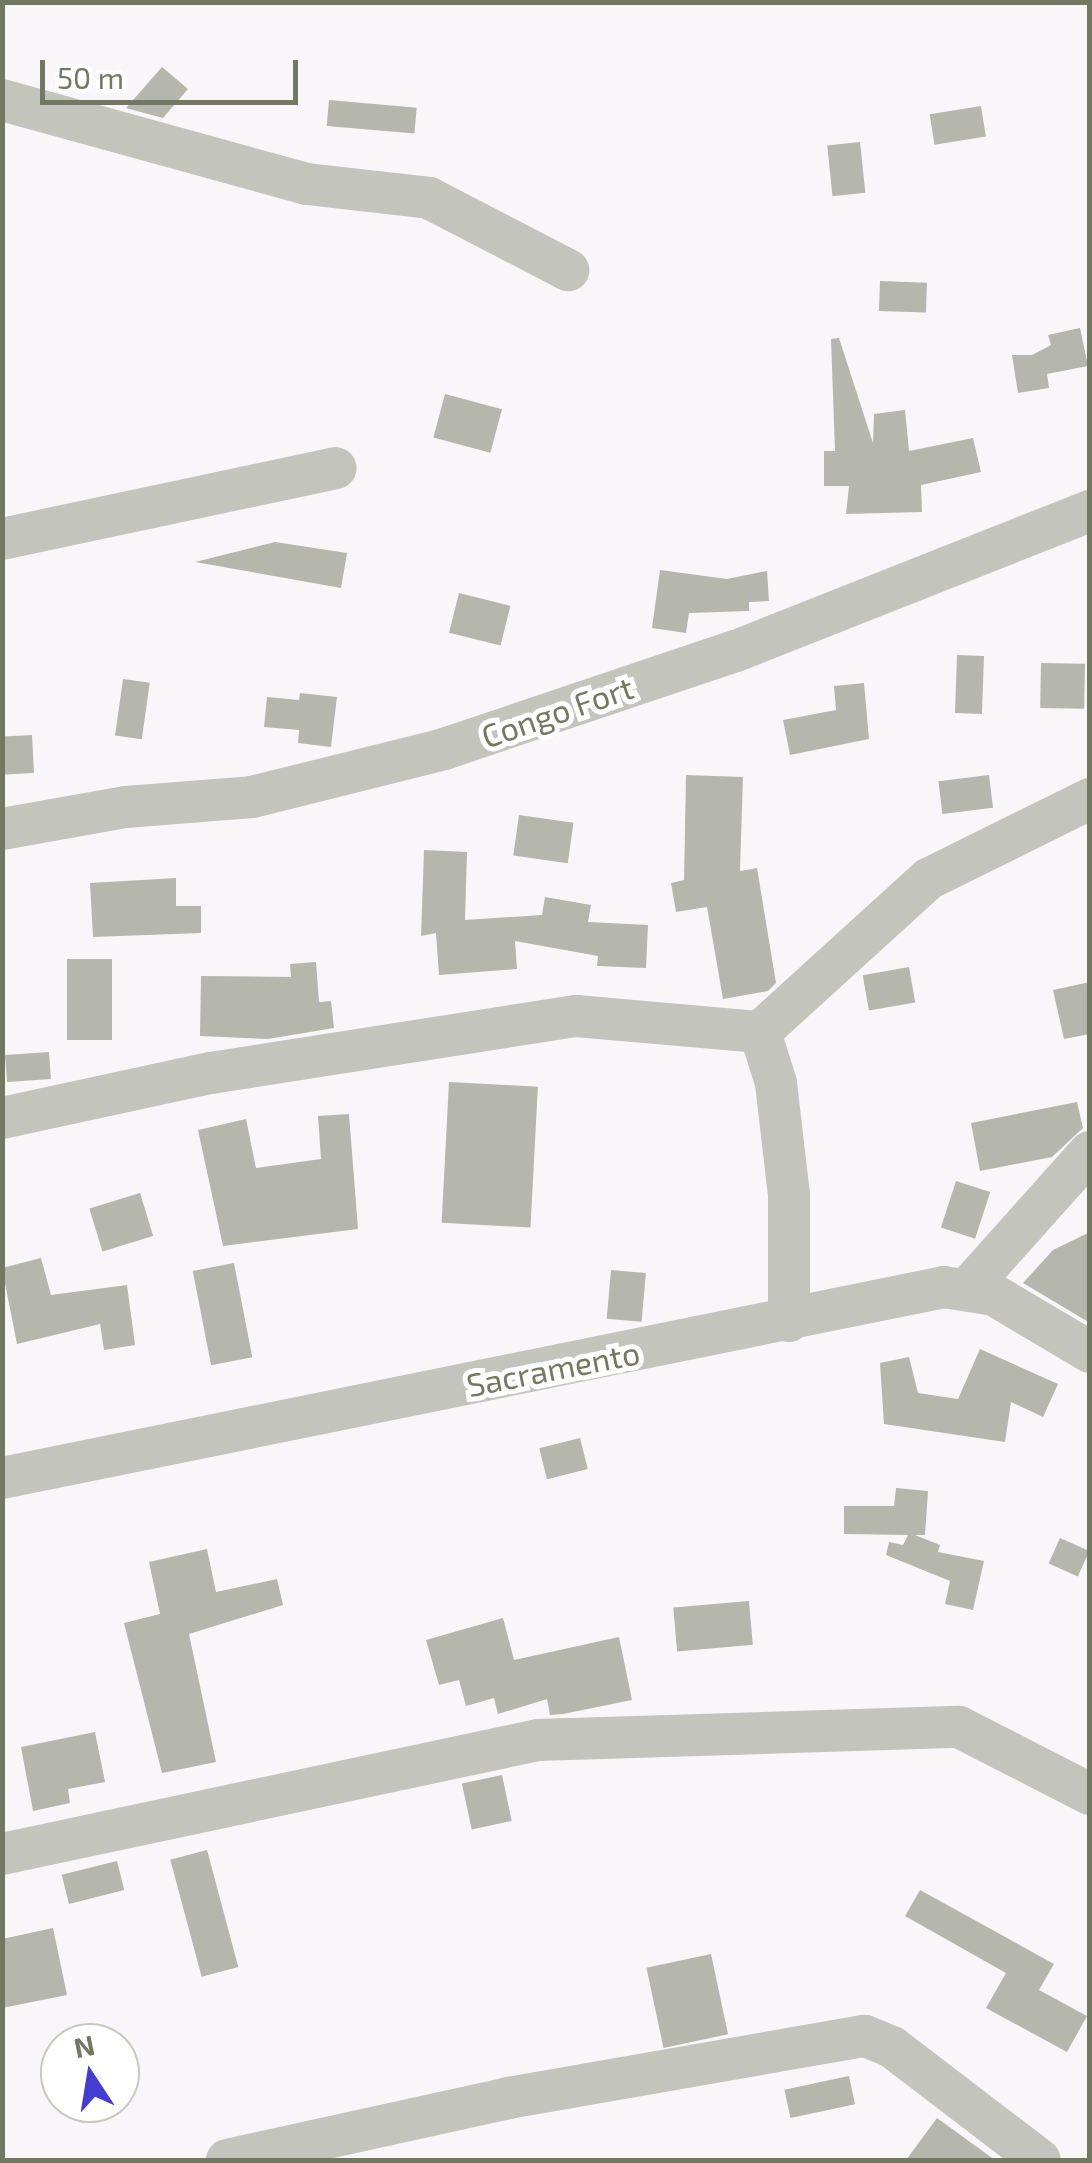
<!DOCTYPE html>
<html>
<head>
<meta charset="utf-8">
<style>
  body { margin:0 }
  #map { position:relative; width:1092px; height:2163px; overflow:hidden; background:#f8f6f8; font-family:"Exo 2",sans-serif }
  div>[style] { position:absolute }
  .building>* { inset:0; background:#b5b7ac; transform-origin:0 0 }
  .minor>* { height:42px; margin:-21px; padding:0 21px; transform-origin:21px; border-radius:21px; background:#c3c5bd }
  span { translate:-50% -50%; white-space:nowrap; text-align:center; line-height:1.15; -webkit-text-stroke:10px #fff; paint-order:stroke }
  .street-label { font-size:32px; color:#727861 }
  .frame { position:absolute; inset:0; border:5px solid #727861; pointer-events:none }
  .north { position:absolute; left:40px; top:2023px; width:100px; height:100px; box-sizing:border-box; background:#fff; border:2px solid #c7c9c0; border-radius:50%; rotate:348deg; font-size:28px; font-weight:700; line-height:40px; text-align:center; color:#727861 }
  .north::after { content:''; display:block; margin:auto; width:35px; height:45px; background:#433dd1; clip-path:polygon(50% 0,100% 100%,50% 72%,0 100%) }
  .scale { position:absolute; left:40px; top:60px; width:258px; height:45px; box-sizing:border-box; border:5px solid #727861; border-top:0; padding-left:12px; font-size:30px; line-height:35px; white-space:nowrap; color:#727861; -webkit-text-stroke:8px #fff; paint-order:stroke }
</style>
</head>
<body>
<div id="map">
  <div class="building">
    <div style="clip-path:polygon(162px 67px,188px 89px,163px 118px,126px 108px)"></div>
    <div style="left:329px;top:100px;width:88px;height:26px;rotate:5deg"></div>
    <div style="left:981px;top:106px;width:31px;height:52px;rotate:81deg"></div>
    <div style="left:860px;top:142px;width:51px;height:33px;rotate:84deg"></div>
    <div style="left:880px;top:281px;width:47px;height:30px;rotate:2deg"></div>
    <div style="clip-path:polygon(1080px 328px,1088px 366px,1047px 374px,1049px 388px,1018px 393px,1012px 355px,1032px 355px,1051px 345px,1048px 335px)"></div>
    <div style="clip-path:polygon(839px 338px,873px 443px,874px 414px,905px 410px,909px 451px,973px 438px,981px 472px,921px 485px,922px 512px,846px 514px,849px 486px,824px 486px,824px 451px,835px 451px,831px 339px)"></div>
    <div style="left:445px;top:394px;width:59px;height:45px;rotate:15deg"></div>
    <div style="clip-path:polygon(275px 542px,347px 553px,341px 588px,195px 562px)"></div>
    <div style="clip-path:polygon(660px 570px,727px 579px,767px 571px,769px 601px,749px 602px,749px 611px,689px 613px,686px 633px,652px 628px)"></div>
    <div style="left:459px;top:593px;width:53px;height:41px;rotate:14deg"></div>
    <div style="left:957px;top:655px;width:27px;height:58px;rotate:2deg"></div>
    <div style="left:1041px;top:663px;width:44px;height:45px;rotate:1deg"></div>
    <div style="left:123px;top:679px;width:27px;height:57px;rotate:8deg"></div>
    <div style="clip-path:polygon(864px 683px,869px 739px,790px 755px,783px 720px,836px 710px,834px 686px)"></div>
    <div style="clip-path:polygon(300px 693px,337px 697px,331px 747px,298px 743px,299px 730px,264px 727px,267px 697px,299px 700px)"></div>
    <div style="left:32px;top:735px;width:38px;height:29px;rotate:87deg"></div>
    <div style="clip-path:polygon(686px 775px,743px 777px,740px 871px,757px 868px,776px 983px,768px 991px,723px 999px,707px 907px,676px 912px,671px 883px,684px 880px)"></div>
    <div style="left:989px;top:775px;width:33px;height:51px;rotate:83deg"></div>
    <div style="left:519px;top:815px;width:55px;height:41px;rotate:8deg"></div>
    <div style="clip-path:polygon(424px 850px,467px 852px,465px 920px,542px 915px,545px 897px,591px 905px,588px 922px,648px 925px,646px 968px,597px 966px,598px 956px,515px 941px,517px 969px,439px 975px,436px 933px,421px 936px)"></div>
    <div style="clip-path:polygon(176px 878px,176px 906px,201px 906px,201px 933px,93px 937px,90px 883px)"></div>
    <div style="left:67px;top:959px;width:45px;height:81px"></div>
    <div style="clip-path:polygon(316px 962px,319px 1002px,331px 1001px,334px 1028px,268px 1039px,200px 1036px,201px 976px,291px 977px,290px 964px)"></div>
    <div style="left:909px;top:967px;width:36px;height:47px;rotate:80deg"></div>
    <div style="clip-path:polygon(1090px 982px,1090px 1034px,1064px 1039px,1053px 990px)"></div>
    <div style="left:49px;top:1052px;width:27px;height:44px;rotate:86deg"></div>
    <div style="left:449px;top:1082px;width:89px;height:141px;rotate:3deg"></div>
    <div style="clip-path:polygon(1077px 1102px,1083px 1128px,1052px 1157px,980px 1171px,971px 1123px)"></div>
    <div style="clip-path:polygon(349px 1114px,358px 1229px,223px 1246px,198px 1130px,246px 1119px,256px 1168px,321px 1159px,318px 1116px)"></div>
    <div style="left:956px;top:1181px;width:36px;height:49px;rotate:18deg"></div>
    <div style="left:140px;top:1193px;width:45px;height:53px;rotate:73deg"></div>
    <div style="clip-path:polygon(1090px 1232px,1090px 1323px,1023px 1283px,1053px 1250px)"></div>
    <div style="clip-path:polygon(41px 1258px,51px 1295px,127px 1285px,135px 1345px,104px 1350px,100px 1324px,17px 1344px,2px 1268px)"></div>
    <div style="left:234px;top:1263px;width:96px;height:42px;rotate:79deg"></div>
    <div style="left:611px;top:1270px;width:35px;height:49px;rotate:5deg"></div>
    <div style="clip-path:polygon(980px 1349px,1058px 1384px,1043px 1417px,1011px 1402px,1005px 1442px,884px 1424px,880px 1363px,909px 1357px,918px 1393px,958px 1399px)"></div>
    <div style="left:580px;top:1438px;width:32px;height:42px;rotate:76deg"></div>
    <div style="clip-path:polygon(896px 1488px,928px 1491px,925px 1535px,915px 1535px,940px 1545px,938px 1552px,984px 1561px,973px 1610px,945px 1604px,950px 1581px,886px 1555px,889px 1542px,903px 1545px,908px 1535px,844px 1534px,844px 1506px,894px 1506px)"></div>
    <div style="left:1060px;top:1538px;width:32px;height:28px;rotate:24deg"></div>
    <div style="clip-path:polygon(207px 1549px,216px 1592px,277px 1579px,283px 1605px,189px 1634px,216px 1762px,162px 1773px,124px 1623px,160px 1614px,149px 1562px)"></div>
    <div style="left:749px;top:1601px;width:44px;height:76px;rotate:85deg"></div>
    <div style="clip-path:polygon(503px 1618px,514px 1660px,619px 1637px,632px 1700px,563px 1714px,550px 1715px,547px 1699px,498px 1714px,494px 1698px,466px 1706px,459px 1680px,439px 1685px,426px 1640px)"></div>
    <div style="clip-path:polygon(95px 1732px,105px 1782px,68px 1789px,70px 1803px,33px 1811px,21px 1747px)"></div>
    <div style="left:502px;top:1775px;width:47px;height:41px;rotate:78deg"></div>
    <div style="left:207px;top:1850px;width:121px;height:38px;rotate:75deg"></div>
    <div style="left:117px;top:1861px;width:30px;height:57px;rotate:76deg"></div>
    <div style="clip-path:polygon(920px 1890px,1054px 1964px,1039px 1990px,1087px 2016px,1067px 2052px,986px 2008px,1006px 1973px,905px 1916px)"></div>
    <div style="clip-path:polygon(53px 1928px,67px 1995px,2px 2008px,2px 1939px)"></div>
    <div style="left:711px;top:1954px;width:82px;height:66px;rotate:78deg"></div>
    <div style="left:849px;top:2076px;width:29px;height:66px;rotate:78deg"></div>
    <div style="clip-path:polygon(937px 2118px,995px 2160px,906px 2160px)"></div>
  </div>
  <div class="minor">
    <div style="left:2px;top:100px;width:316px;rotate:15.4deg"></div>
    <div style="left:307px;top:184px;width:123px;rotate:6.5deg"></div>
    <div style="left:429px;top:198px;width:157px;rotate:27.4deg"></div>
    <div style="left:2px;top:539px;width:341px;rotate:-12deg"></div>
    <div style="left:2px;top:829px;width:126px;rotate:-10.1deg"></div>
    <div style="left:126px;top:807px;width:126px;rotate:-4.5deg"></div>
    <div style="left:252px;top:797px;width:198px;rotate:-14deg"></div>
    <div style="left:444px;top:749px;width:308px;rotate:-18.6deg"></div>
    <div style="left:736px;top:651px;width:381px;rotate:-21.6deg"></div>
    <div style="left:760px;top:1032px;width:227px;rotate:-42.3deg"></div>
    <div style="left:928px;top:879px;width:181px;rotate:-26.3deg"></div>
    <div style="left:2px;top:1118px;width:214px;rotate:-12.2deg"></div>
    <div style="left:211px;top:1073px;width:369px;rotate:-8.9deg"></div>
    <div style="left:576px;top:1016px;width:185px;rotate:5deg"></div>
    <div style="left:760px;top:1032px;width:53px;rotate:72.6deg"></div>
    <div style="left:776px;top:1083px;width:113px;rotate:83.4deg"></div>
    <div style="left:789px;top:1195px;width:126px;rotate:90deg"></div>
    <div style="left:970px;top:1286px;width:180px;rotate:-48.2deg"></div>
    <div style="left:2px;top:1478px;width:961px;rotate:-11.46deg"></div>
    <div style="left:944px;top:1287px;width:51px;rotate:9.1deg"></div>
    <div style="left:994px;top:1295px;width:112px;rotate:30.7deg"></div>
    <div style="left:2px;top:1854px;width:548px;rotate:-12.01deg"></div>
    <div style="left:538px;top:1740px;width:421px;rotate:-1.8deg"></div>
    <div style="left:959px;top:1727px;width:147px;rotate:27.1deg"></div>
    <div style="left:227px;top:2160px;width:288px;rotate:-12.4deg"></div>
    <div style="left:508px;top:2098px;width:362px;rotate:-9.9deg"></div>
    <div style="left:865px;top:2036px;width:29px;rotate:22deg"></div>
    <div style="left:892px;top:2047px;width:186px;rotate:37.4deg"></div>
  </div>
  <div class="street-label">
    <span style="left:557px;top:711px;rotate:-19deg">Congo Fort</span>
    <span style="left:553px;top:1368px;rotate:-11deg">Sacramento</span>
  </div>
  <div class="frame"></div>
  <div class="north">N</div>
  <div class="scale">50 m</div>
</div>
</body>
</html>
